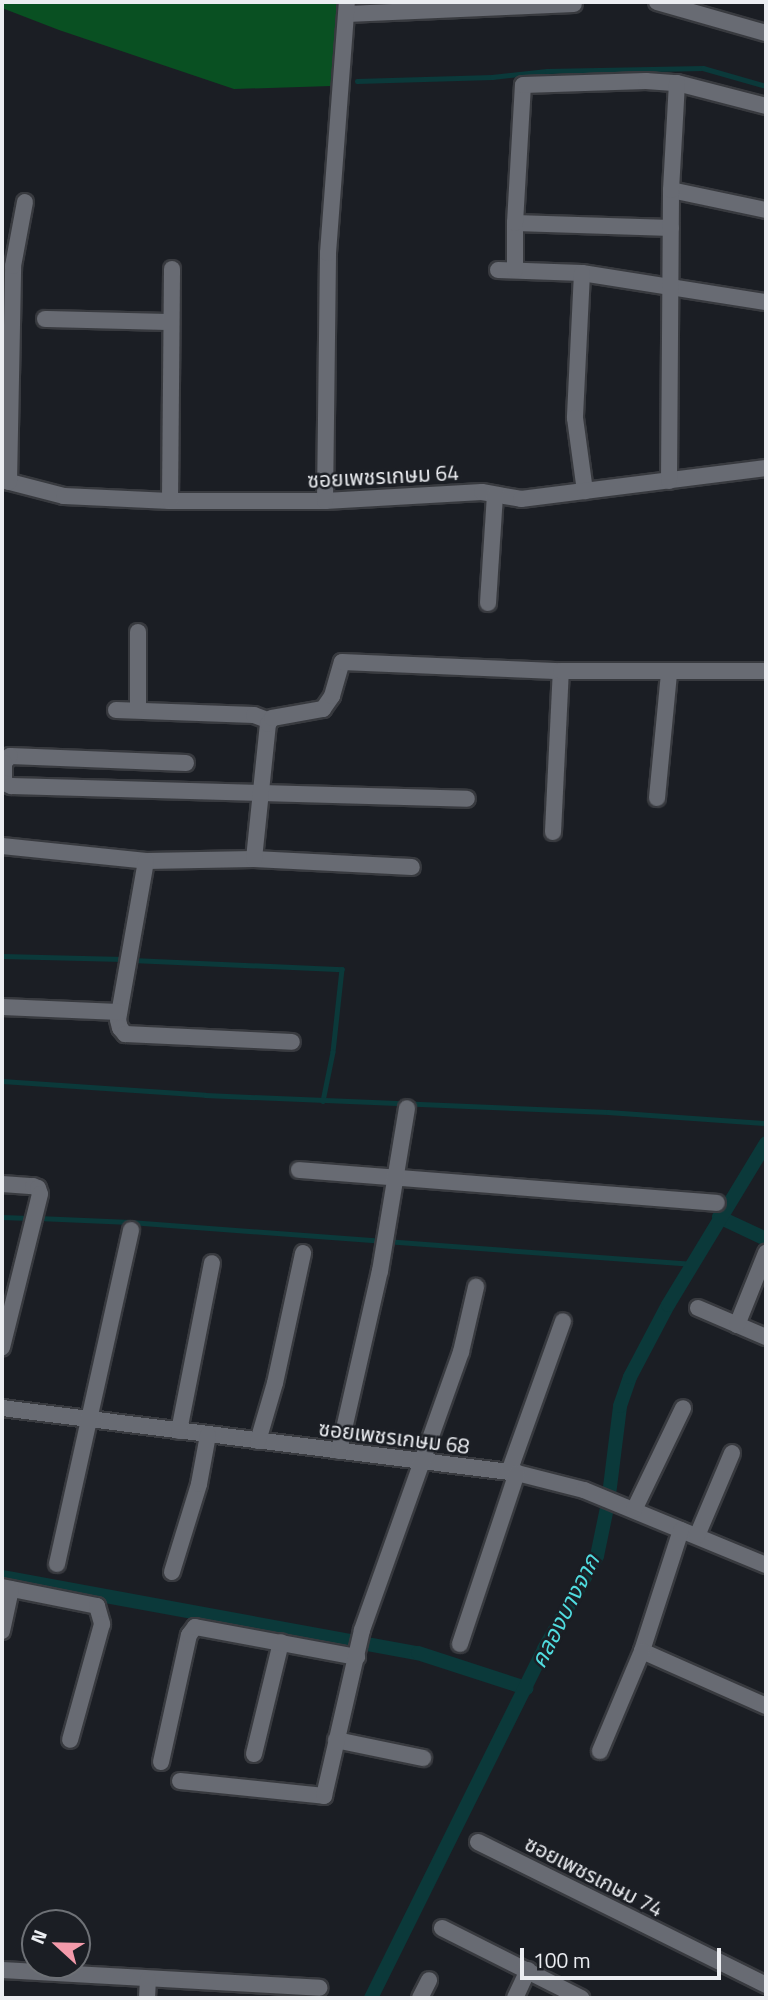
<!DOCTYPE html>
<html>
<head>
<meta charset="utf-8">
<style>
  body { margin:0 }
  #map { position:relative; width:768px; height:2000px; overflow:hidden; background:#1b1e24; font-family:"Titillium Web","Noto Sans Thai",sans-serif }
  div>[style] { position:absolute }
  .green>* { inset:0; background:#095022 }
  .stream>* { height:4.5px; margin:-2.25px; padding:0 2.25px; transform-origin:2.25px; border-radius:2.25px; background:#0b393a }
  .canal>* { height:14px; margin:-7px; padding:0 7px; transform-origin:7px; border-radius:7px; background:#0b393a }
  .roads { filter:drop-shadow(2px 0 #383a3f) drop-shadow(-2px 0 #383a3f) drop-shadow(0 2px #383a3f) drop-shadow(0 -2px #383a3f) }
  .street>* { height:16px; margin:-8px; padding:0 8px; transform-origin:8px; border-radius:8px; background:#686b73 }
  span { translate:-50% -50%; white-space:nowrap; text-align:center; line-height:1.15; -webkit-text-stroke:5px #1b1e24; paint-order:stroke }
  .street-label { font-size:21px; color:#ebedf1 }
  .water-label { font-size:23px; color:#50dcdf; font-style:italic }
  .frame { position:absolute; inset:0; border:4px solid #ebedf1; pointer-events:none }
  .north { position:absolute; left:21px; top:1909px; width:70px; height:70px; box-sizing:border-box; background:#1b1e24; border:2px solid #6e7176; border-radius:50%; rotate:292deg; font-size:19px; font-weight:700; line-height:28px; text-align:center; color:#ebedf1 }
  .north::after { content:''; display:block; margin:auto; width:24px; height:32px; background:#f39aaa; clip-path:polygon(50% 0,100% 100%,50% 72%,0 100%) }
  .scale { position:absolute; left:520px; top:1948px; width:201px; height:32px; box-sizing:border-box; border:4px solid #ebedf1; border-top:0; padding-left:9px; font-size:21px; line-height:24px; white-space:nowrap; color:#ebedf1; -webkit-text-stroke:5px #1b1e24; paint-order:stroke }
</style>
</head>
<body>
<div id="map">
  <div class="green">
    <div style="clip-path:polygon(2px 2px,337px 2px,331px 86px,234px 89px,59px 30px,2px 8px)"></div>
  </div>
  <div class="stream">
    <div style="left:357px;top:81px;width:135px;rotate:-1.7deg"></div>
    <div style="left:492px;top:77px;width:55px;rotate:-6.2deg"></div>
    <div style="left:547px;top:71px;width:156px;rotate:-1.1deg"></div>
    <div style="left:703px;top:68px;width:66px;rotate:15.9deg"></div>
    <div style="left:2px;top:956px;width:121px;rotate:1.4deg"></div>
    <div style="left:132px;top:960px;width:210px;rotate:2.5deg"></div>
    <div style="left:342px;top:969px;width:83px;rotate:96.2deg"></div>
    <div style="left:333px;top:1052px;width:50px;rotate:101.5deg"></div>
    <div style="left:2px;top:1081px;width:203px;rotate:3.9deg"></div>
    <div style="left:205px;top:1095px;width:403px;rotate:2.4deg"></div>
    <div style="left:608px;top:1112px;width:158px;rotate:4deg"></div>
    <div style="left:2px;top:1217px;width:27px;rotate:2deg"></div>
    <div style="left:38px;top:1218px;width:92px;rotate:2.5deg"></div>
    <div style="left:130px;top:1222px;width:565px;rotate:4.27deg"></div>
  </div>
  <div class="canal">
    <div style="left:719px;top:1217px;width:52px;rotate:25.1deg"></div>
    <div style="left:2px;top:1577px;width:423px;rotate:10.4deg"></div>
    <div style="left:418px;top:1653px;width:114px;rotate:18deg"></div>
    <div style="left:371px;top:1998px;width:390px;rotate:-63.6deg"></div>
    <div style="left:544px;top:1649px;width:107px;rotate:-60.3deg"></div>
    <div style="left:597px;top:1556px;width:54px;rotate:-78.3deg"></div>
    <div style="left:608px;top:1503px;width:98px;rotate:-82.9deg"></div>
    <div style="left:620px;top:1406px;width:31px;rotate:-71deg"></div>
    <div style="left:630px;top:1377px;width:81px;rotate:-62.2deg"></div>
    <div style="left:668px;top:1305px;width:189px;rotate:-58.8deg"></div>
  </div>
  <div class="roads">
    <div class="street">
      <div style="left:657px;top:2px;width:113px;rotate:15.9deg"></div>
      <div style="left:347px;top:14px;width:227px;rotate:-2.5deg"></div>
      <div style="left:671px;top:190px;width:97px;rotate:11.9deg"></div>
      <div style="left:515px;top:223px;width:156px;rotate:1.8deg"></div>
      <div style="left:498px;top:270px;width:84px;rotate:2deg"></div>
      <div style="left:582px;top:273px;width:186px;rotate:9deg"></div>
      <div style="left:515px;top:270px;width:47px;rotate:-90deg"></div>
      <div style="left:515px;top:223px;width:138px;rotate:-86.7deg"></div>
      <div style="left:523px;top:85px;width:123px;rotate:-1.9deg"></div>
      <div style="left:646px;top:81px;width:31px;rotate:4deg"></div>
      <div style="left:677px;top:83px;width:92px;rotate:14.5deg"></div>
      <div style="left:582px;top:273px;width:145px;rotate:92.8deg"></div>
      <div style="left:575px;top:418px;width:74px;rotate:82.2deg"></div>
      <div style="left:45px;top:319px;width:125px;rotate:1.4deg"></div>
      <div style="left:2px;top:480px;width:64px;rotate:14.5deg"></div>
      <div style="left:64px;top:496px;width:106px;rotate:2.7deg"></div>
      <div style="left:170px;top:501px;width:155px"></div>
      <div style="left:325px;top:501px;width:157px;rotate:-3.3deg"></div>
      <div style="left:482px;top:492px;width:40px;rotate:10deg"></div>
      <div style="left:521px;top:499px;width:247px;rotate:-7.2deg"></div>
      <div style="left:669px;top:481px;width:291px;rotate:-89.6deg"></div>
      <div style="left:671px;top:190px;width:107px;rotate:-86.8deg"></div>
      <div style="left:9px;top:482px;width:216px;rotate:-88.9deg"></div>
      <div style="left:13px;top:266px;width:65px;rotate:-79.4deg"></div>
      <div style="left:170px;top:501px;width:232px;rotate:-89.5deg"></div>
      <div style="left:325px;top:501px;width:248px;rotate:-89.3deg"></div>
      <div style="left:328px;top:253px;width:252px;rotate:-85.7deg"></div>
      <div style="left:488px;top:603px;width:108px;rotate:-86.3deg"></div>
      <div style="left:116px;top:710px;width:138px;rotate:2.1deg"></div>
      <div style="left:254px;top:715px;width:17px;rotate:21deg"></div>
      <div style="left:138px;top:710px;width:78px;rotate:-90deg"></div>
      <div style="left:186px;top:763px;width:176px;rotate:-177.7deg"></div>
      <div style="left:10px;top:756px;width:9px;rotate:131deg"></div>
      <div style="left:4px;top:763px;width:20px;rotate:90deg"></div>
      <div style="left:4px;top:783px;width:8px;rotate:23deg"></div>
      <div style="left:11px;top:786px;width:456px;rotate:1.6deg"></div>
      <div style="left:657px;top:798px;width:126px;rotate:-84.5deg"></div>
      <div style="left:553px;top:832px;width:161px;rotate:-87.2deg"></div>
      <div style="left:2px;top:846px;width:145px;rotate:5.9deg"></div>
      <div style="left:146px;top:861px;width:108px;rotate:-1.1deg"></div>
      <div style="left:254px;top:859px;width:158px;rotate:2.9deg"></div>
      <div style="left:254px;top:859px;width:136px;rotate:-84.1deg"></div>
      <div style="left:268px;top:724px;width:7px;rotate:-56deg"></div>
      <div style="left:272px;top:718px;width:52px;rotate:-10deg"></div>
      <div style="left:323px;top:709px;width:16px;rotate:-55deg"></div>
      <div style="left:332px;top:696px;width:35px;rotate:-74deg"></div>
      <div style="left:342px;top:662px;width:219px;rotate:2.4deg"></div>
      <div style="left:561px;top:671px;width:205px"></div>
      <div style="left:146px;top:861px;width:161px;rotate:100deg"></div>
      <div style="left:118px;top:1020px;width:8px;rotate:76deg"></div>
      <div style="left:120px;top:1028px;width:8px;rotate:50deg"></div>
      <div style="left:125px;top:1034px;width:167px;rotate:2.7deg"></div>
      <div style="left:2px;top:1007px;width:117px;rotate:2.4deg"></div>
      <div style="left:299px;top:1170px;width:419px;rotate:4.5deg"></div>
      <div style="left:2px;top:1184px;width:31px;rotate:4deg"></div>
      <div style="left:33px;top:1186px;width:5px;rotate:22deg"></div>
      <div style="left:38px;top:1188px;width:6px;rotate:72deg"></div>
      <div style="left:40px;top:1194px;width:158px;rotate:103.9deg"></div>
      <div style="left:698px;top:1308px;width:74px;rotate:23.1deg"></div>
      <div style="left:737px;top:1325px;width:78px;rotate:-68.1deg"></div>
      <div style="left:2px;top:1408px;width:519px;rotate:7.19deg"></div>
      <div style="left:517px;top:1473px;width:69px;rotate:14.2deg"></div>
      <div style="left:584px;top:1490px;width:197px;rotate:22.4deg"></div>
      <div style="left:179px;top:1431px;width:171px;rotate:-78.9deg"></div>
      <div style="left:258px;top:1441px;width:60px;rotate:-73.7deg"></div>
      <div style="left:275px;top:1383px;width:133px;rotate:-77.8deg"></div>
      <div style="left:339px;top:1451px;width:185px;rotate:-77.2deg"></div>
      <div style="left:380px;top:1271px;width:165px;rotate:-80.6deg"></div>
      <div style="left:509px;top:1472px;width:160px;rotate:-70.3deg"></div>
      <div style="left:634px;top:1510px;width:113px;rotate:-64.3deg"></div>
      <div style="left:681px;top:1530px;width:127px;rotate:107.9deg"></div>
      <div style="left:642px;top:1651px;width:136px;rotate:23.9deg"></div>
      <div style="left:697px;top:1536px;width:90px;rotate:-67.1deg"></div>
      <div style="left:57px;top:1564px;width:342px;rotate:-77.5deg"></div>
      <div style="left:172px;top:1572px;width:92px;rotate:-72.9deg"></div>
      <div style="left:199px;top:1484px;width:50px;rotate:-79.6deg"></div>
      <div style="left:2px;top:1587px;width:97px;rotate:11.3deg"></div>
      <div style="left:97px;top:1606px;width:19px;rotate:74deg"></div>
      <div style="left:102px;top:1624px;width:120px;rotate:105.4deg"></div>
      <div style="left:2px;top:1631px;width:43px;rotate:-77.9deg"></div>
      <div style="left:460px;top:1644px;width:180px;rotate:-71.6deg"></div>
      <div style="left:336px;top:1740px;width:89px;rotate:11.7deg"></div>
      <div style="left:600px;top:1751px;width:108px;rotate:-67.2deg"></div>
      <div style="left:254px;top:1754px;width:115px;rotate:-76.4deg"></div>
      <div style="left:161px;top:1762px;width:130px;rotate:-77.6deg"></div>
      <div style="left:189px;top:1635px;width:10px;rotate:-53deg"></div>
      <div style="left:195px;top:1627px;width:165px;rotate:10.5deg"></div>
      <div style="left:180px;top:1781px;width:145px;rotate:5.9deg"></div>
      <div style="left:324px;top:1796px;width:170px;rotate:-77.1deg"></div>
      <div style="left:362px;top:1630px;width:295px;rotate:-70.4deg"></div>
      <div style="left:461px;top:1352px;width:67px;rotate:-77deg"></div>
      <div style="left:478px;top:1842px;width:322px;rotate:26.4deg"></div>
      <div style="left:442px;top:1928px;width:156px;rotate:26.7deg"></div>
      <div style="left:2px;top:1970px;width:318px;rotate:3.2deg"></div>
      <div style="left:147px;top:1998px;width:19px;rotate:-87deg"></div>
      <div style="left:420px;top:1998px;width:20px;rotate:-63deg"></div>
      <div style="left:515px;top:1998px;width:31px;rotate:-65deg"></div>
    </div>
  </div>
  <div class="street-label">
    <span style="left:383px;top:476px;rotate:-3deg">ซอยเพชรเกษม 64</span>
    <span style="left:394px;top:1437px;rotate:7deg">ซอยเพชรเกษม 68</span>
    <span style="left:594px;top:1876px;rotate:27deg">ซอยเพชรเกษม 74</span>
  </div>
  <div class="water-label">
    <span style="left:565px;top:1611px;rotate:-63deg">คลองบางจาก</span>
  </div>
  <div class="frame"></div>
  <div class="north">N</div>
  <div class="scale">100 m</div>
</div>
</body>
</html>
